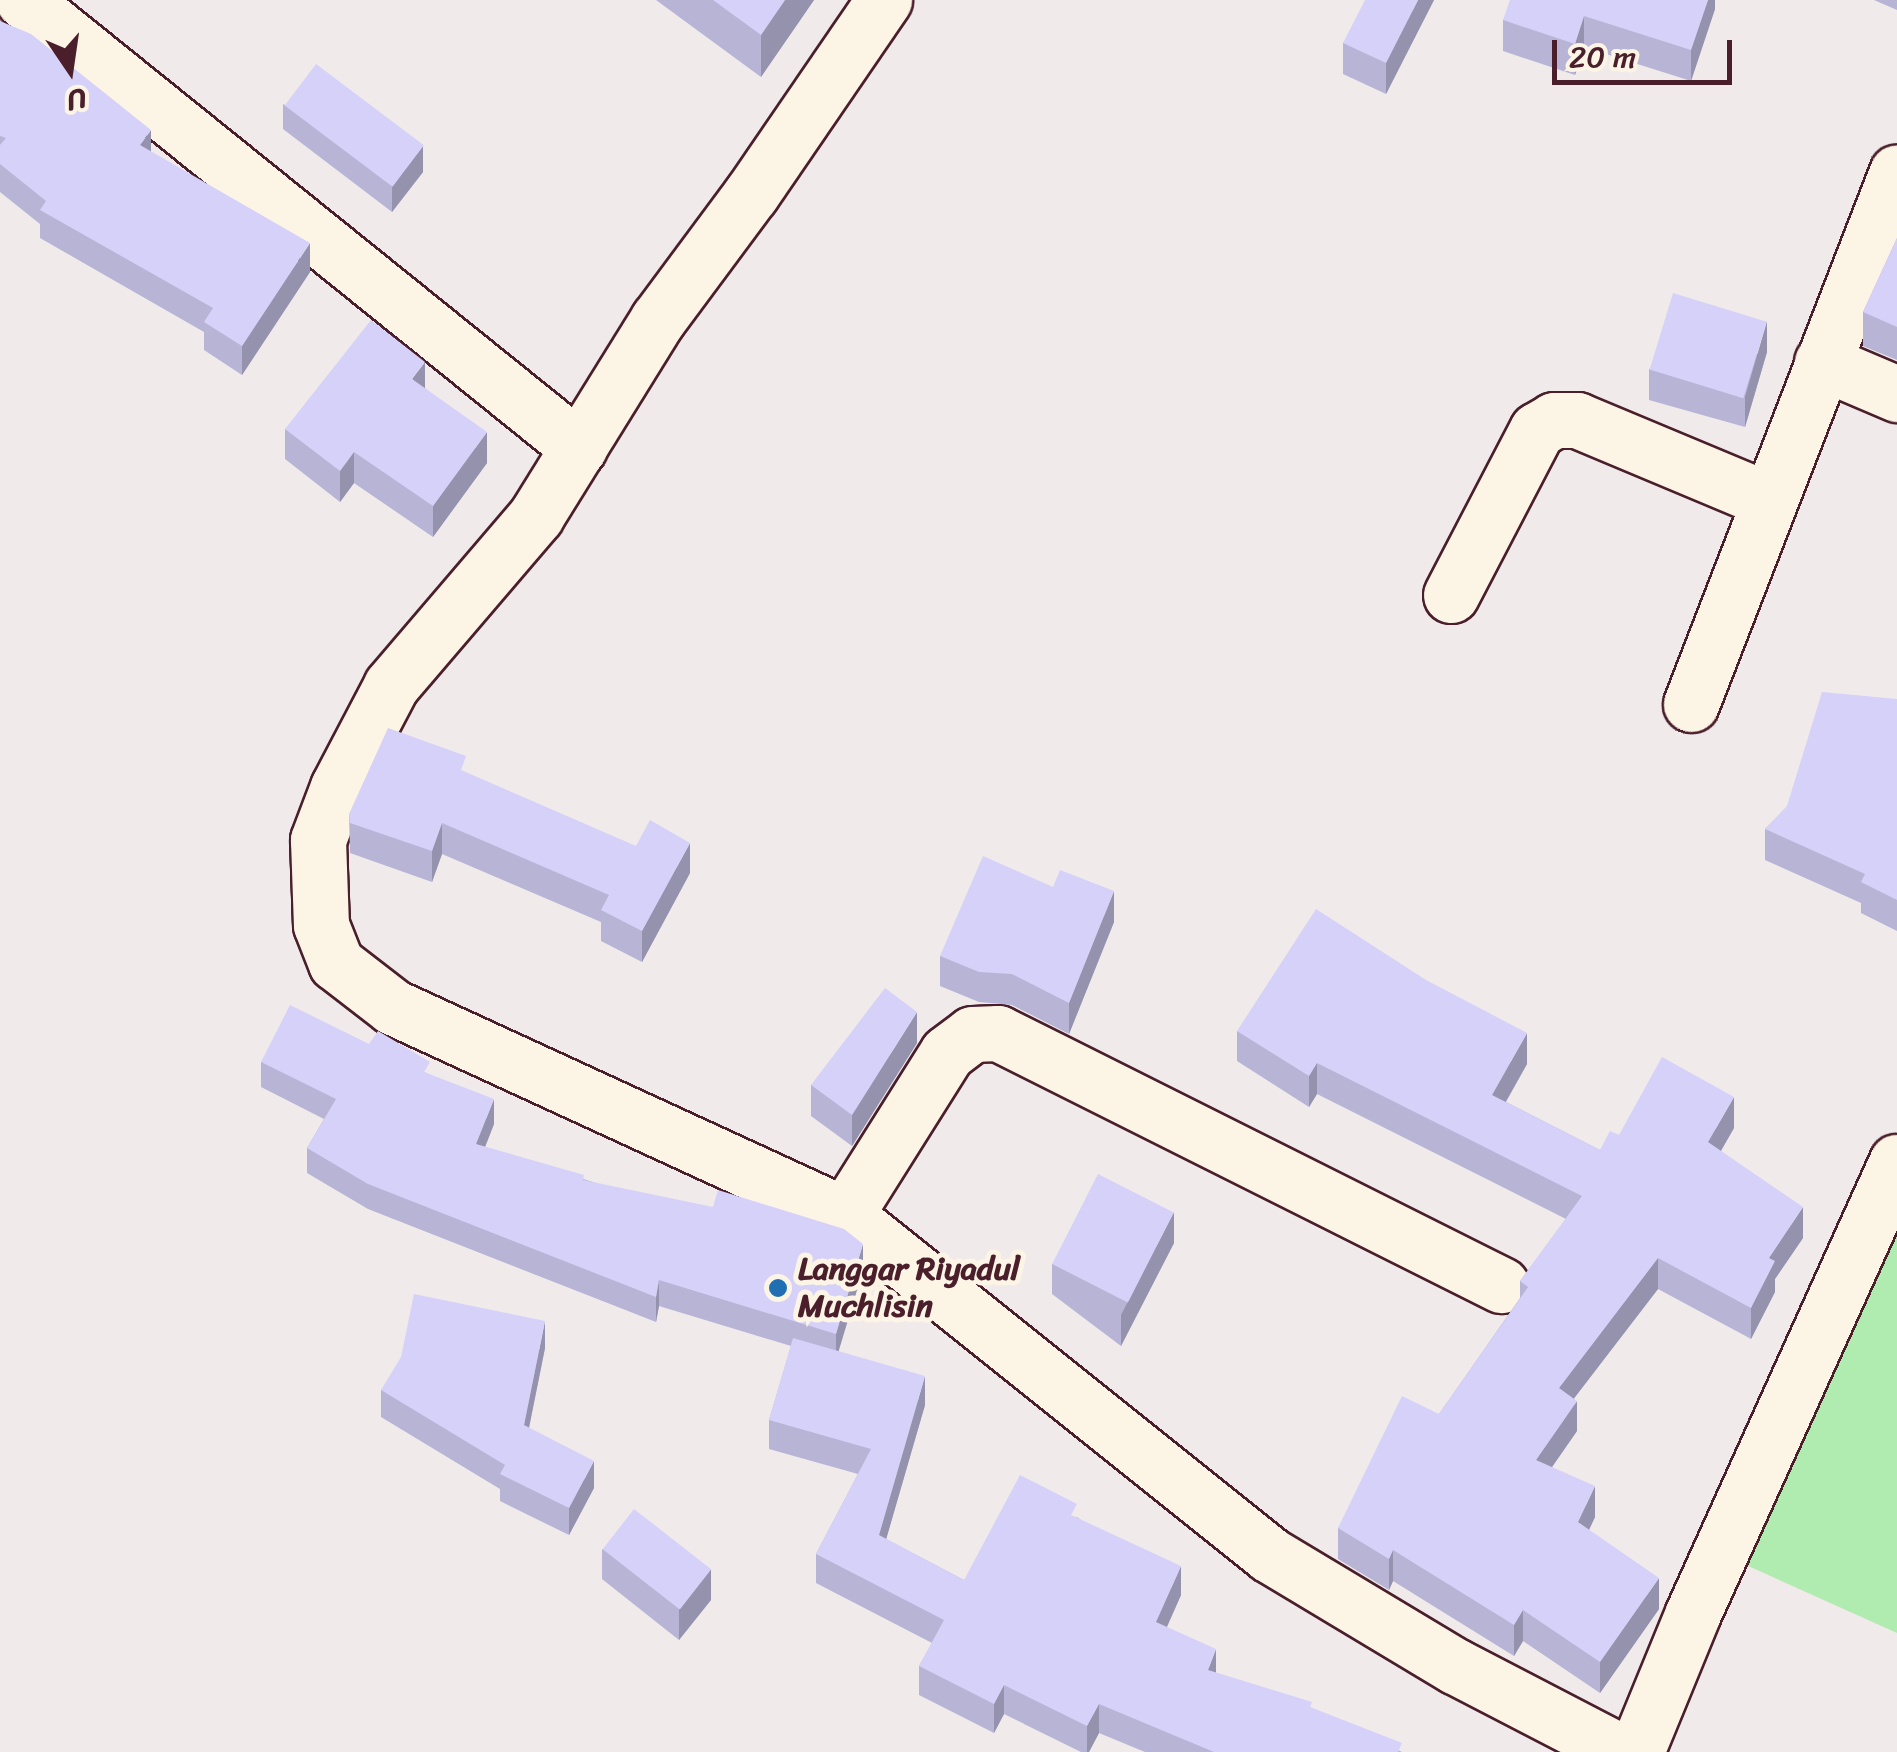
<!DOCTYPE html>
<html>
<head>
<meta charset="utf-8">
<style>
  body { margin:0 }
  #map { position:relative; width:1897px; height:1752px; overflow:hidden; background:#f0eaeb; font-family:Sriracha,sans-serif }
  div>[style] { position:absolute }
  .green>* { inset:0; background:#b0ebb0 }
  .roads { filter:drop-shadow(2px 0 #4a1f2b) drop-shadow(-2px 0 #4a1f2b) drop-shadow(0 2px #4a1f2b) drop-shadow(0 -2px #4a1f2b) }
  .minor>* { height:55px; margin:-27.5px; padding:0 27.5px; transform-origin:27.5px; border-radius:27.5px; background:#fcf5e5 }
  .wall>* { inset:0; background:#b7b4d6 }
  .shaded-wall>* { inset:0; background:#9592ae }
  .building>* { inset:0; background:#d5d1f9; transform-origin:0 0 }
  .dots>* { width:28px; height:28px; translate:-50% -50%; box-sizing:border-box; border:5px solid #fcf5e5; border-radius:50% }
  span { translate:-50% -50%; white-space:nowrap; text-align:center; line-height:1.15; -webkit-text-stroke:10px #fcf5e5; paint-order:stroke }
  .poi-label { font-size:32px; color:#4a1f2b; font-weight:700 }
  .left { translate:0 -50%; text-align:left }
  .north { position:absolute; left:20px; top:20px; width:100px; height:100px; -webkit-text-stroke:8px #fcf5e5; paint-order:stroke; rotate:167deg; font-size:28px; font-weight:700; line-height:40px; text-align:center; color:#4a1f2b }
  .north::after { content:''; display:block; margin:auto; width:35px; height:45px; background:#4a1f2b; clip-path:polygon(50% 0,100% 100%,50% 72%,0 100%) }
  .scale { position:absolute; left:1552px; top:40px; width:180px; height:45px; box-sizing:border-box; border:5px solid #4a1f2b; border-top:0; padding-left:12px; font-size:30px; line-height:35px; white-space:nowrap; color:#4a1f2b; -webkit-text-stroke:8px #fcf5e5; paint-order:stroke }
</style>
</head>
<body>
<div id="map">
  <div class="green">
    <div style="clip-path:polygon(1897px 1203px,1897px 1633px,1735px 1560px)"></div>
  </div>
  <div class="roads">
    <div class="minor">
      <div style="left:23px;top:0;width:714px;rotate:38.86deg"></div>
      <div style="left:884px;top:0;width:235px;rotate:124.4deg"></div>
      <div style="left:751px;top:194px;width:156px;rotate:126.6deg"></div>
      <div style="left:658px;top:319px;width:232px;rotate:121.8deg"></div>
      <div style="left:536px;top:516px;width:223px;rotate:130.5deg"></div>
      <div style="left:391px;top:686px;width:114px;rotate:117.7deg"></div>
      <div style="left:338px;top:787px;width:57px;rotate:110.7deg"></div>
      <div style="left:318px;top:840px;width:85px;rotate:88deg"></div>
      <div style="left:321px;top:925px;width:41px;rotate:68.5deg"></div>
      <div style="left:336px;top:963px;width:72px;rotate:37.7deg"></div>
      <div style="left:393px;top:1007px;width:498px;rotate:24.7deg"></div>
      <div style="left:845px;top:1215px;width:544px;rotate:38.66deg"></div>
      <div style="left:1270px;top:1555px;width:216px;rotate:31deg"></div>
      <div style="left:1455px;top:1666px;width:187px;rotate:27.4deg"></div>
      <div style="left:1822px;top:362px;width:82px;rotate:23.1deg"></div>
      <div style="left:1451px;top:595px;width:186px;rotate:-62.5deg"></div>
      <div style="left:1537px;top:430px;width:20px;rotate:-30deg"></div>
      <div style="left:1554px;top:420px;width:23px"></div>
      <div style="left:1577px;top:420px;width:207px;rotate:22.7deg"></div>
      <div style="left:1691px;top:704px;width:570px;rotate:-68.83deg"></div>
      <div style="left:845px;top:1215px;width:191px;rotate:-57.8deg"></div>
      <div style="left:947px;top:1053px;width:31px;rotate:-37deg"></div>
      <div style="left:972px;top:1034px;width:26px;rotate:-2deg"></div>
      <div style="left:998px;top:1033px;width:563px;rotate:26.61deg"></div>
      <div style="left:1636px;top:1752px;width:150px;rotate:-67.7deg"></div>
      <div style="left:1693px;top:1613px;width:495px;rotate:-65.7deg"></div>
    </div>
  </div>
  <div class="wall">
    <div style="clip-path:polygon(656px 0,814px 0,761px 77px)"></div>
    <div style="clip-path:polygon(1434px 0,1386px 94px,1343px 74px,1343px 43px)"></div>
    <div style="clip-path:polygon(1715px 0,1715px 9px,1691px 81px,1584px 47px,1575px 75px,1503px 51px,1503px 20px)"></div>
    <div style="clip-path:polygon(1874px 0,1897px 0,1897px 10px)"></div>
    <div style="clip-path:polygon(0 21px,151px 152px,310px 272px,242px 375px,204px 350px,204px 332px,40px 238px,40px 224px,0 192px)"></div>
    <div style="clip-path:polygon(283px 104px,423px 172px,392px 212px,283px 129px)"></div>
    <div style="clip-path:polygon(1897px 238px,1897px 360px,1863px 346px,1863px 312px)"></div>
    <div style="clip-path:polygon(1767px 352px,1745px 427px,1649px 400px,1649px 369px)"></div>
    <div style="clip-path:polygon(425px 388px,487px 463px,433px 537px,354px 483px,340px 502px,285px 459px,285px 429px)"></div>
    <div style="clip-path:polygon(1897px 699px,1897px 931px,1861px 913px,1861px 903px,1765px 860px,1765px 829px)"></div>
    <div style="clip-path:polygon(466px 773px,690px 873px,642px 962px,601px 941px,601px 922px,442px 854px,432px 882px,350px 853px,349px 814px)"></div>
    <div style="clip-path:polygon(1053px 887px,1114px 922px,1069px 1034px,1012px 1005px,979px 1002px,940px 986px,940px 956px)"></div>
    <div style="clip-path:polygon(1237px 1031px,1527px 1064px,1506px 1102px,1600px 1150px,1619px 1135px,1734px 1128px,1721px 1151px,1803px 1238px,1775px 1279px,1775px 1292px,1751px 1339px,1658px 1289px,1574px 1398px,1577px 1431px,1552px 1467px,1595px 1517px,1589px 1530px,1659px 1609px,1600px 1693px,1523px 1641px,1514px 1656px,1393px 1581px,1389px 1590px,1338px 1559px,1338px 1528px,1439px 1414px,1520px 1298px,1520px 1281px,1566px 1219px,1317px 1094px,1309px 1107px,1237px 1061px)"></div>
    <div style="clip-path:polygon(917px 1043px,852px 1146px,811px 1116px,811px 1085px)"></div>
    <div style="clip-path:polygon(369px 1044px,430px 1075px,494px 1124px,485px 1147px,863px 1270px,838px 1351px,925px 1405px,886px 1539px,964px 1580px,1077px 1517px,1181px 1595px,1167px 1627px,1216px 1673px,1312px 1708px,1402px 1752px,1145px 1752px,1099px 1733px,1089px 1752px,1081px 1752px,1004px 1714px,994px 1733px,919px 1695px,919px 1666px,932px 1643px,816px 1583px,816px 1554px,858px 1474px,769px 1449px,769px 1420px,791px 1346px,659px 1306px,656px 1322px,368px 1209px,307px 1173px,307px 1148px,324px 1119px,261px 1087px,261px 1062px)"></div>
    <div style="clip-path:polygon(1174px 1243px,1121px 1346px,1052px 1294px,1052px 1264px)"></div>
    <div style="clip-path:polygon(545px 1348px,529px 1428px,594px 1488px,569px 1535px,500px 1501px,500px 1489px,381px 1417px,381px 1390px)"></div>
    <div style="clip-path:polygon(602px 1549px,711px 1600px,679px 1640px,602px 1579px)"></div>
  </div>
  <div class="shaded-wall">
    <div style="clip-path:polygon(785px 0,814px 0,761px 77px,761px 35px)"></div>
    <div style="clip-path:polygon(1418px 0,1434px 0,1386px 94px,1386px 63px)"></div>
    <div style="clip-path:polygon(1708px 0,1715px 0,1715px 9px,1691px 81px,1691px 50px)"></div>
    <div style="clip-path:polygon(1584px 16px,1584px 47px,1575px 75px,1575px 44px)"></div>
    <div style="clip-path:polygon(151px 130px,151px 158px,140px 145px)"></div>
    <div style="clip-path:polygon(423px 146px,423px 172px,392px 212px,392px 186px)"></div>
    <div style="clip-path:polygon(310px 243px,310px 272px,242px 375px,242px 346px)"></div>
    <div style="clip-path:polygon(1767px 321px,1767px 352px,1745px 427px,1745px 397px)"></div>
    <div style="clip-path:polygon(425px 362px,425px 392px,412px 379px)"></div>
    <div style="clip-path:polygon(487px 432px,487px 463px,433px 537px,433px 506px)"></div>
    <div style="clip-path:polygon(354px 452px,354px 483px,340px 502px,340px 471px)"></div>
    <div style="clip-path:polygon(442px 823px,442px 854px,432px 882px,432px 851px)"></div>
    <div style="clip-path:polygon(690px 843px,690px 873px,642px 962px,642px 931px)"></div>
    <div style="clip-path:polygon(1114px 891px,1114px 922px,1069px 1034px,1069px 1003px)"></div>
    <div style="clip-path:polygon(917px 1012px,917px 1043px,852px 1146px,852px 1115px)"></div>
    <div style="clip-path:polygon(1527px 1033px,1527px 1064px,1492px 1126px,1492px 1095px)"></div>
    <div style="clip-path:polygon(1317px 1063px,1317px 1094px,1309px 1107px,1309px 1076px)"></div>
    <div style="clip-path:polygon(1734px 1097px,1734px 1128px,1708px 1173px,1708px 1142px)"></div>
    <div style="clip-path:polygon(494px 1099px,494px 1124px,476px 1170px,476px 1144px)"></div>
    <div style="clip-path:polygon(1803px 1207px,1803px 1238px,1775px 1279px,1775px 1292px,1751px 1339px,1751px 1308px,1769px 1258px)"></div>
    <div style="clip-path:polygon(1174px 1212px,1174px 1243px,1121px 1346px,1121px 1315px)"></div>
    <div style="clip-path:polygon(863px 1244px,863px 1270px,836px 1360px,836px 1334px)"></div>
    <div style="clip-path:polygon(1658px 1258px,1658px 1289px,1559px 1418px,1559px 1388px)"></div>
    <div style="clip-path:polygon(659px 1280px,659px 1306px,656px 1322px,656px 1297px)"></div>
    <div style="clip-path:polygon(545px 1321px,545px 1348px,524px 1452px,524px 1425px)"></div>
    <div style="clip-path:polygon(925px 1376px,925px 1405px,879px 1564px,879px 1535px)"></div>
    <div style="clip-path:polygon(1577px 1401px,1577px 1431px,1536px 1490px,1536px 1460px)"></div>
    <div style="clip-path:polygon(594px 1461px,594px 1488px,569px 1535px,569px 1508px)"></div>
    <div style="clip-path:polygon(1595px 1486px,1595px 1517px,1578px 1553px,1578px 1522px)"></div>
    <div style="clip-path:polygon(1393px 1550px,1393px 1581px,1389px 1590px,1389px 1559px)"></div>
    <div style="clip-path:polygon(1181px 1566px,1181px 1595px,1156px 1651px,1156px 1622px)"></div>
    <div style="clip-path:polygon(711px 1569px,711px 1600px,679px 1640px,679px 1609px)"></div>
    <div style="clip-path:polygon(1659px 1578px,1659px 1609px,1600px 1693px,1600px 1662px)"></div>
    <div style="clip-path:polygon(1523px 1610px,1523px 1641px,1514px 1656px,1514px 1625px)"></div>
    <div style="clip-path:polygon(1216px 1649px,1216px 1678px,1208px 1670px)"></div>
    <div style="clip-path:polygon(1004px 1685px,1004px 1714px,994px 1733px,994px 1704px)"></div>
    <div style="clip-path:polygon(1099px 1704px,1099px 1733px,1089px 1752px,1087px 1752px,1087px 1726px)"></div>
  </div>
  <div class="building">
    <div style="clip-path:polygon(713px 0,785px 0,761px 35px)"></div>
    <div style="clip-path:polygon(1365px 0,1418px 0,1386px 63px,1343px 43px)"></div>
    <div style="clip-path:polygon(1510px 0,1708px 0,1691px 50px,1584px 16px,1575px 44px,1503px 20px)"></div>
    <div style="clip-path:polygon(0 21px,31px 34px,151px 130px,140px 145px,310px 243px,242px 346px,204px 322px,213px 308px,40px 210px,46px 201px,0 164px,0 145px,6px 138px,0 136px)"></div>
    <div style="left:316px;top:64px;width:135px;height:52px;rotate:37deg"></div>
    <div style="clip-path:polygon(1897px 238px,1897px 327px,1863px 312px)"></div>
    <div style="left:1673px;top:293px;width:98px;height:80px;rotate:17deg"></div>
    <div style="clip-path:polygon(371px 320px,425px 362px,412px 379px,487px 432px,433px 506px,354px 452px,340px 471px,285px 429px)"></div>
    <div style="clip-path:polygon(1822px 692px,1897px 699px,1897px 900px,1861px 882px,1865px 874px,1765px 829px,1787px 806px)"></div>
    <div style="clip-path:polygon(388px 728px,466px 756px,461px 770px,636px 846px,650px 820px,690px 843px,642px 931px,601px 910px,609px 895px,442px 823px,432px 851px,350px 823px,349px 814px)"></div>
    <div style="clip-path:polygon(983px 856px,1053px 887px,1060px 870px,1114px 891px,1069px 1003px,1012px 974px,979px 972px,940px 956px)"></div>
    <div style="clip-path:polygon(1316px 909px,1426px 980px,1527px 1033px,1492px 1095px,1600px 1150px,1610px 1131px,1619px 1135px,1662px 1057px,1734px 1097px,1708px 1142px,1803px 1207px,1769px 1258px,1775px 1261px,1751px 1308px,1658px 1258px,1559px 1388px,1577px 1401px,1536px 1460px,1595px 1486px,1578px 1522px,1659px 1578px,1600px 1662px,1523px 1610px,1514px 1625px,1393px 1550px,1389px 1559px,1338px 1528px,1402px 1396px,1439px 1414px,1528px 1287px,1520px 1281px,1582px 1196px,1317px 1063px,1309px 1076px,1237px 1031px)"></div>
    <div style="clip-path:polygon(885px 988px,917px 1012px,852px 1115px,811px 1085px)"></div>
    <div style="clip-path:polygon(290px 1005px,369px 1044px,378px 1031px,430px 1062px,424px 1072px,494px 1099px,476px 1144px,584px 1175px,583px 1180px,713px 1207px,718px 1190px,844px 1229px,863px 1244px,836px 1334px,659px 1280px,656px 1297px,368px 1184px,307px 1148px,336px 1099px,261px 1062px)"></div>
    <div style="left:1098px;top:1174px;width:85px;height:101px;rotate:27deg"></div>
    <div style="clip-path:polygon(414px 1294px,545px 1321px,524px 1425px,594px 1461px,569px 1508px,500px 1474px,505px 1465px,381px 1390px,401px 1357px)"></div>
    <div style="clip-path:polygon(793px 1338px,925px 1376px,879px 1535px,964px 1580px,1020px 1475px,1077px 1504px,1071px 1515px,1181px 1566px,1156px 1622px,1216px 1649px,1208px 1670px,1312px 1702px,1310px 1707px,1402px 1743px,1398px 1752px,1214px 1752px,1099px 1704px,1087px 1726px,1004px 1685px,994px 1704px,919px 1666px,944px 1620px,816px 1554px,871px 1449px,769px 1420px)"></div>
    <div style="left:634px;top:1509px;width:98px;height:51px;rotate:38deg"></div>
  </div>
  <div class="dots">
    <div style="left:778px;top:1288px;background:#1f6fb2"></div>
  </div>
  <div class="poi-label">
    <span class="left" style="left:798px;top:1288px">Langgar Riyadul<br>Muchlisin</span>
  </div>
  <div class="north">U</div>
  <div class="scale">20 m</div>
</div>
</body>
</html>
